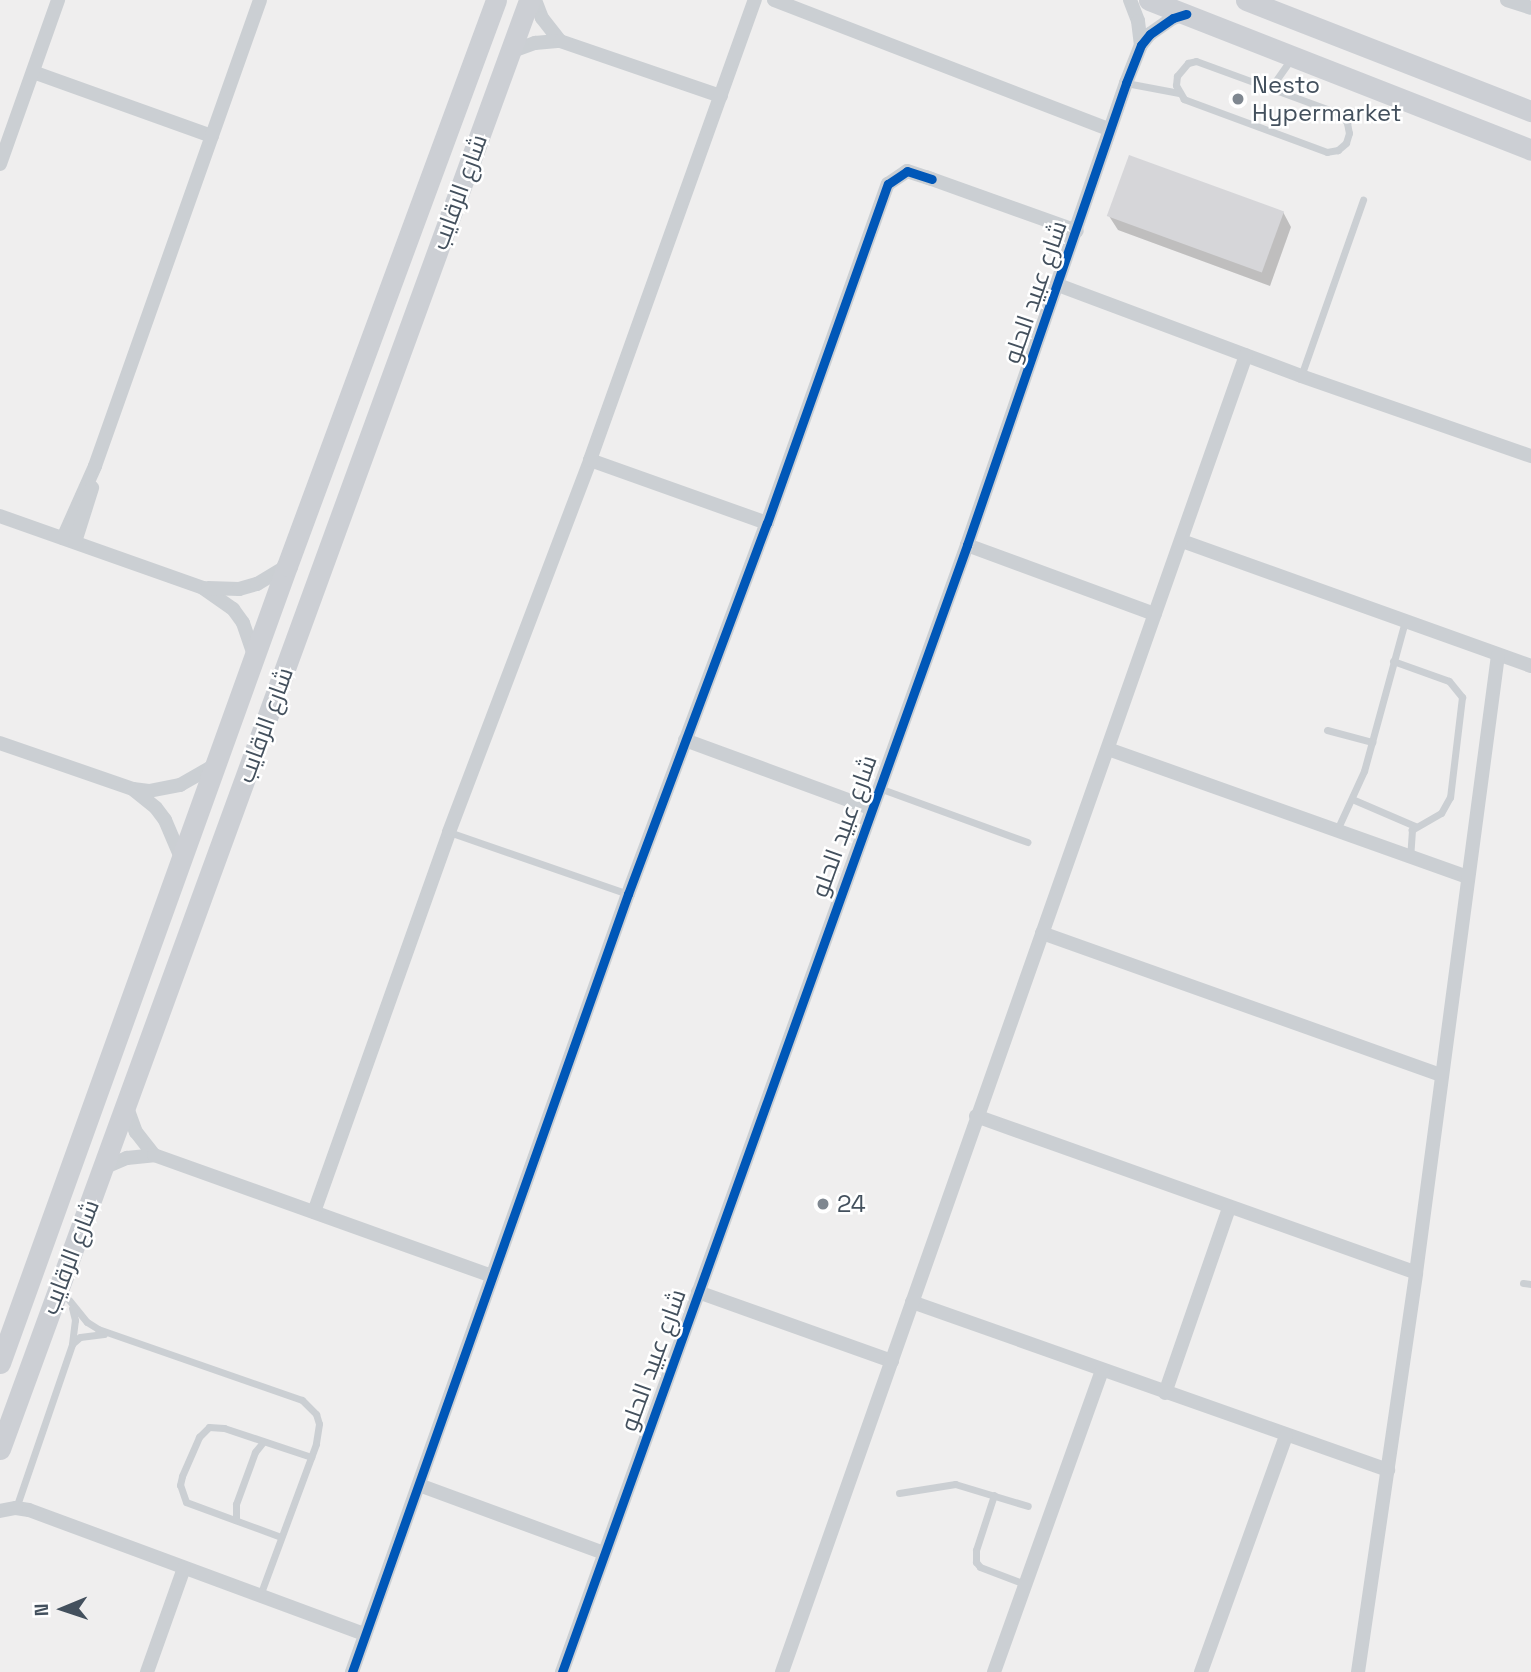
<!DOCTYPE html>
<html>
<head>
<meta charset="utf-8">
<style>
  body { margin:0 }
  #map { position:relative; width:1531px; height:1672px; overflow:hidden; background:#efeeee; font-family:"Space Grotesk",Cairo,sans-serif }
  div>[style] { position:absolute }
  .shadow>* { inset:0; background:#0003 }
  .building>* { inset:0; background:#d6d6d9; transform-origin:0 0 }
  .lane>* { height:7px; margin:-3.5px; padding:0 3.5px; transform-origin:3.5px; border-radius:3.5px; background:#cbcfd3 }
  .street>* { height:14px; margin:-7px; padding:0 7px; transform-origin:7px; border-radius:7px; background:#cbcfd3 }
  .secondary>* { height:21px; margin:-10.5px; padding:0 10.5px; transform-origin:10.5px; border-radius:10.5px; background:#cccfd4 }
  .cycleway>* { height:9px; margin:-4.5px; padding:0 4.5px; transform-origin:4.5px; border-radius:4.5px; background:#0057b8 }
  .dots>* { width:19px; height:19px; translate:-50% -50%; box-sizing:border-box; border:4px solid #fff; border-radius:50% }
  span { translate:-50% -50%; white-space:nowrap; text-align:center; line-height:1.15; -webkit-text-stroke:5px #fff; paint-order:stroke }
  .poi-label { font-size:24px; color:#43505d }
  .left { translate:0 -50%; text-align:left }
  .street-label { font-size:24px; color:#43505d }
  .north { position:absolute; left:28px; top:1574px; width:70px; height:70px; -webkit-text-stroke:5px #fff; paint-order:stroke; rotate:268deg; font-size:19px; font-weight:700; line-height:28px; text-align:center; color:#43505d }
  .north::after { content:''; display:block; margin:auto; width:24px; height:32px; background:#43505d; clip-path:polygon(50% 0,100% 100%,50% 72%,0 100%) }
</style>
</head>
<body>
<div id="map">
  <div class="shadow">
    <div style="clip-path:polygon(1283px 212px,1291px 227px,1270px 286px,1118px 230px,1109px 216px)"></div>
  </div>
  <div class="building">
    <div style="left:1129px;top:155px;width:165px;height:65px;rotate:20deg"></div>
  </div>
  <div class="lane">
    <div style="left:1196px;top:61px;width:154px;rotate:20.1deg"></div>
    <div style="left:1341px;top:114px;width:11px;rotate:56deg"></div>
    <div style="left:1347px;top:123px;width:10px;rotate:79deg"></div>
    <div style="left:1349px;top:133px;width:10px;rotate:107deg"></div>
    <div style="left:1346px;top:143px;width:11px;rotate:139deg"></div>
    <div style="left:1338px;top:150px;width:11px;rotate:170deg"></div>
    <div style="left:1327px;top:152px;width:153px;rotate:-159.7deg"></div>
    <div style="left:1184px;top:99px;width:16px;rotate:-120deg"></div>
    <div style="left:1176px;top:85px;width:9px;rotate:-84deg"></div>
    <div style="left:1177px;top:76px;width:17px;rotate:-50deg"></div>
    <div style="left:1188px;top:63px;width:8px;rotate:-14deg"></div>
    <div style="left:1126px;top:83px;width:54px;rotate:10.7deg"></div>
    <div style="left:1270px;top:89px;width:38px;rotate:-55deg"></div>
    <div style="left:1301px;top:376px;width:187px;rotate:-70.6deg"></div>
    <div style="left:1393px;top:661px;width:59px;rotate:19.7deg"></div>
    <div style="left:1449px;top:681px;width:21px;rotate:51deg"></div>
    <div style="left:1462px;top:697px;width:101px;rotate:96.8deg"></div>
    <div style="left:1450px;top:797px;width:18px;rotate:119deg"></div>
    <div style="left:1441px;top:813px;width:34px;rotate:150deg"></div>
    <div style="left:1412px;top:830px;width:26px;rotate:94deg"></div>
    <div style="left:1327px;top:730px;width:47px;rotate:14.9deg"></div>
    <div style="left:879px;top:788px;width:158px;rotate:20deg"></div>
    <div style="left:1352px;top:799px;width:69px;rotate:23.2deg"></div>
    <div style="left:1337px;top:830px;width:65px;rotate:-65.4deg"></div>
    <div style="left:1364px;top:771px;width:156px;rotate:-74.7deg"></div>
    <div style="left:449px;top:832px;width:189px;rotate:19.1deg"></div>
    <div style="left:1523px;top:1283px;width:8px;rotate:7deg"></div>
    <div style="left:69px;top:1300px;width:28px;rotate:51deg"></div>
    <div style="left:87px;top:1322px;width:13px;rotate:32deg"></div>
    <div style="left:98px;top:1329px;width:216px;rotate:19.2deg"></div>
    <div style="left:302px;top:1400px;width:20px;rotate:45deg"></div>
    <div style="left:316px;top:1414px;width:10px;rotate:73deg"></div>
    <div style="left:319px;top:1424px;width:20px;rotate:99deg"></div>
    <div style="left:316px;top:1444px;width:161px;rotate:110.3deg"></div>
    <div style="left:73px;top:1343px;width:9px;rotate:-41deg"></div>
    <div style="left:80px;top:1337px;width:24px;rotate:-7deg"></div>
    <div style="left:899px;top:1493px;width:57px;rotate:-9.1deg"></div>
    <div style="left:955px;top:1484px;width:76px;rotate:16.8deg"></div>
    <div style="left:994px;top:1495px;width:58px;rotate:108.1deg"></div>
    <div style="left:976px;top:1550px;width:12px;rotate:90deg"></div>
    <div style="left:976px;top:1562px;width:6px;rotate:51deg"></div>
    <div style="left:980px;top:1567px;width:48px;rotate:20.7deg"></div>
    <div style="left:16px;top:1508px;width:173px;rotate:-71.1deg"></div>
    <div style="left:72px;top:1344px;width:24px;rotate:-83deg"></div>
    <div style="left:75px;top:1320px;width:12px;rotate:-104deg"></div>
    <div style="left:236px;top:1520px;width:16px;rotate:-90deg"></div>
    <div style="left:236px;top:1504px;width:55px;rotate:-69.9deg"></div>
    <div style="left:255px;top:1452px;width:13px;rotate:-51deg"></div>
    <div style="left:281px;top:1537px;width:101px;rotate:-159.8deg"></div>
    <div style="left:186px;top:1502px;width:18px;rotate:-109deg"></div>
    <div style="left:180px;top:1485px;width:9px;rotate:-77deg"></div>
    <div style="left:182px;top:1476px;width:43px;rotate:-66.4deg"></div>
    <div style="left:199px;top:1437px;width:14px;rotate:-45deg"></div>
    <div style="left:209px;top:1427px;width:15px;rotate:4deg"></div>
    <div style="left:224px;top:1428px;width:92px;rotate:18.4deg"></div>
  </div>
  <div class="street">
    <div style="left:535px;top:0;width:19px;rotate:69deg"></div>
    <div style="left:542px;top:18px;width:29px;rotate:52deg"></div>
    <div style="left:774px;top:0;width:359px;rotate:21.1deg"></div>
    <div style="left:1130px;top:0;width:22px;rotate:69deg"></div>
    <div style="left:1138px;top:21px;width:24px;rotate:83deg"></div>
    <div style="left:1507px;top:0;width:25px;rotate:18deg"></div>
    <div style="left:510px;top:52px;width:27px;rotate:-20deg"></div>
    <div style="left:535px;top:43px;width:25px;rotate:-5deg"></div>
    <div style="left:560px;top:41px;width:170px;rotate:18.9deg"></div>
    <div style="left:33px;top:72px;width:190px;rotate:19.7deg"></div>
    <div style="left:0;top:164px;width:174px;rotate:-70.5deg"></div>
    <div style="left:926px;top:177px;width:160px;rotate:19.7deg"></div>
    <div style="left:1058px;top:285px;width:259px;rotate:20.5deg"></div>
    <div style="left:1301px;top:376px;width:244px;rotate:19.2deg"></div>
    <div style="left:590px;top:460px;width:188px;rotate:19.6deg"></div>
    <div style="left:0;top:516px;width:215px;rotate:19.5deg"></div>
    <div style="left:203px;top:588px;width:37px;rotate:35deg"></div>
    <div style="left:233px;top:609px;width:17px;rotate:54deg"></div>
    <div style="left:243px;top:623px;width:34px;rotate:71deg"></div>
    <div style="left:63px;top:538px;width:79px;rotate:-66deg"></div>
    <div style="left:95px;top:466px;width:494px;rotate:-70.5deg"></div>
    <div style="left:1182px;top:541px;width:371px;rotate:19.7deg"></div>
    <div style="left:75px;top:542px;width:57px;rotate:-72.5deg"></div>
    <div style="left:967px;top:545px;width:200px;rotate:20.2deg"></div>
    <div style="left:208px;top:588px;width:31px;rotate:2deg"></div>
    <div style="left:239px;top:589px;width:19px;rotate:-16deg"></div>
    <div style="left:257px;top:584px;width:35px;rotate:-31deg"></div>
    <div style="left:685px;top:740px;width:197px;rotate:20.2deg"></div>
    <div style="left:0;top:743px;width:141px;rotate:19.1deg"></div>
    <div style="left:133px;top:789px;width:16px;rotate:7deg"></div>
    <div style="left:149px;top:791px;width:32px;rotate:-11deg"></div>
    <div style="left:180px;top:785px;width:40px;rotate:-29.7deg"></div>
    <div style="left:1108px;top:749px;width:382px;rotate:19.6deg"></div>
    <div style="left:134px;top:790px;width:28px;rotate:39deg"></div>
    <div style="left:156px;top:808px;width:15px;rotate:53deg"></div>
    <div style="left:165px;top:820px;width:43px;rotate:67deg"></div>
    <div style="left:1042px;top:933px;width:424px;rotate:19.6deg"></div>
    <div style="left:126px;top:1105px;width:29px;rotate:70deg"></div>
    <div style="left:136px;top:1132px;width:29px;rotate:52deg"></div>
    <div style="left:976px;top:1116px;width:467px;rotate:19.6deg"></div>
    <div style="left:103px;top:1168px;width:26px;rotate:-23deg"></div>
    <div style="left:127px;top:1158px;width:27px;rotate:-6deg"></div>
    <div style="left:154px;top:1155px;width:359px;rotate:19.7deg"></div>
    <div style="left:314px;top:1212px;width:403px;rotate:-70.4deg"></div>
    <div style="left:449px;top:832px;width:398px;rotate:-69.2deg"></div>
    <div style="left:590px;top:460px;width:489px;rotate:-70.3deg"></div>
    <div style="left:698px;top:1292px;width:206px;rotate:19.6deg"></div>
    <div style="left:912px;top:1302px;width:505px;rotate:19.44deg"></div>
    <div style="left:1165px;top:1393px;width:196px;rotate:-70.9deg"></div>
    <div style="left:419px;top:1485px;width:197px;rotate:20.2deg"></div>
    <div style="left:0;top:1511px;width:16px;rotate:-11deg"></div>
    <div style="left:16px;top:1508px;width:13px;rotate:9deg"></div>
    <div style="left:29px;top:1510px;width:358px;rotate:20.3deg"></div>
    <div style="left:147px;top:1672px;width:110px;rotate:-70.4deg"></div>
    <div style="left:352px;top:1672px;width:826px;rotate:-70.47deg"></div>
    <div style="left:628px;top:894px;width:396px;rotate:-69.5deg"></div>
    <div style="left:767px;top:523px;width:360px;rotate:-70.4deg"></div>
    <div style="left:888px;top:184px;width:23px;rotate:-34deg"></div>
    <div style="left:907px;top:171px;width:26px;rotate:18deg"></div>
    <div style="left:562px;top:1672px;width:1198px;rotate:-70.23deg"></div>
    <div style="left:967px;top:545px;width:489px;rotate:-71deg"></div>
    <div style="left:1126px;top:83px;width:41px;rotate:-68.5deg"></div>
    <div style="left:1141px;top:45px;width:14px;rotate:-51deg"></div>
    <div style="left:1150px;top:34px;width:28px;rotate:-35deg"></div>
    <div style="left:1173px;top:18px;width:14px;rotate:-17deg"></div>
    <div style="left:782px;top:1672px;width:1396px;rotate:-70.59deg"></div>
    <div style="left:994px;top:1672px;width:321px;rotate:-70.3deg"></div>
    <div style="left:1201px;top:1672px;width:251px;rotate:-70.2deg"></div>
    <div style="left:1358px;top:1672px;width:403px;rotate:-81.7deg"></div>
    <div style="left:1416px;top:1273px;width:623px;rotate:-82.44deg"></div>
  </div>
  <div class="secondary">
    <div style="left:1149px;top:0;width:410px;rotate:21.4deg"></div>
    <div style="left:1246px;top:0;width:306px;rotate:21.3deg"></div>
    <div style="left:0;top:1363px;width:847px;rotate:-70.2deg"></div>
    <div style="left:287px;top:566px;width:603px;rotate:-69.73deg"></div>
    <div style="left:0;top:1449px;width:1543px;rotate:-69.94deg"></div>
  </div>
  <div class="cycleway">
    <div style="left:352px;top:1672px;width:826px;rotate:-70.47deg"></div>
    <div style="left:628px;top:894px;width:396px;rotate:-69.5deg"></div>
    <div style="left:767px;top:523px;width:360px;rotate:-70.4deg"></div>
    <div style="left:888px;top:184px;width:23px;rotate:-34deg"></div>
    <div style="left:907px;top:171px;width:26px;rotate:18deg"></div>
    <div style="left:562px;top:1672px;width:1198px;rotate:-70.23deg"></div>
    <div style="left:967px;top:545px;width:489px;rotate:-71deg"></div>
    <div style="left:1126px;top:83px;width:41px;rotate:-68.5deg"></div>
    <div style="left:1141px;top:45px;width:14px;rotate:-51deg"></div>
    <div style="left:1150px;top:34px;width:28px;rotate:-35deg"></div>
    <div style="left:1173px;top:18px;width:14px;rotate:-17deg"></div>
  </div>
  <div class="dots">
    <div style="left:1238px;top:99px;background:#7f8790"></div>
    <div style="left:823px;top:1204px;background:#7f8790"></div>
  </div>
  <div class="poi-label">
    <span class="left" style="left:1252px;top:99px">Nesto<br>Hypermarket</span>
    <span class="left" style="left:837px;top:1204px">24</span>
  </div>
  <div class="street-label">
    <span style="left:459px;top:192px;rotate:-70deg">شارع الرقايب</span>
    <span style="left:1035px;top:292px;rotate:-71deg">شارع عبيد الحلو</span>
    <span style="left:265px;top:725px;rotate:-70deg">شارع الرقايب</span>
    <span style="left:844px;top:826px;rotate:-70deg">شارع عبيد الحلو</span>
    <span style="left:70px;top:1257px;rotate:-69deg">شارع الرقايب</span>
    <span style="left:653px;top:1360px;rotate:-70deg">شارع عبيد الحلو</span>
  </div>
  <div class="north">N</div>
</div>
</body>
</html>
